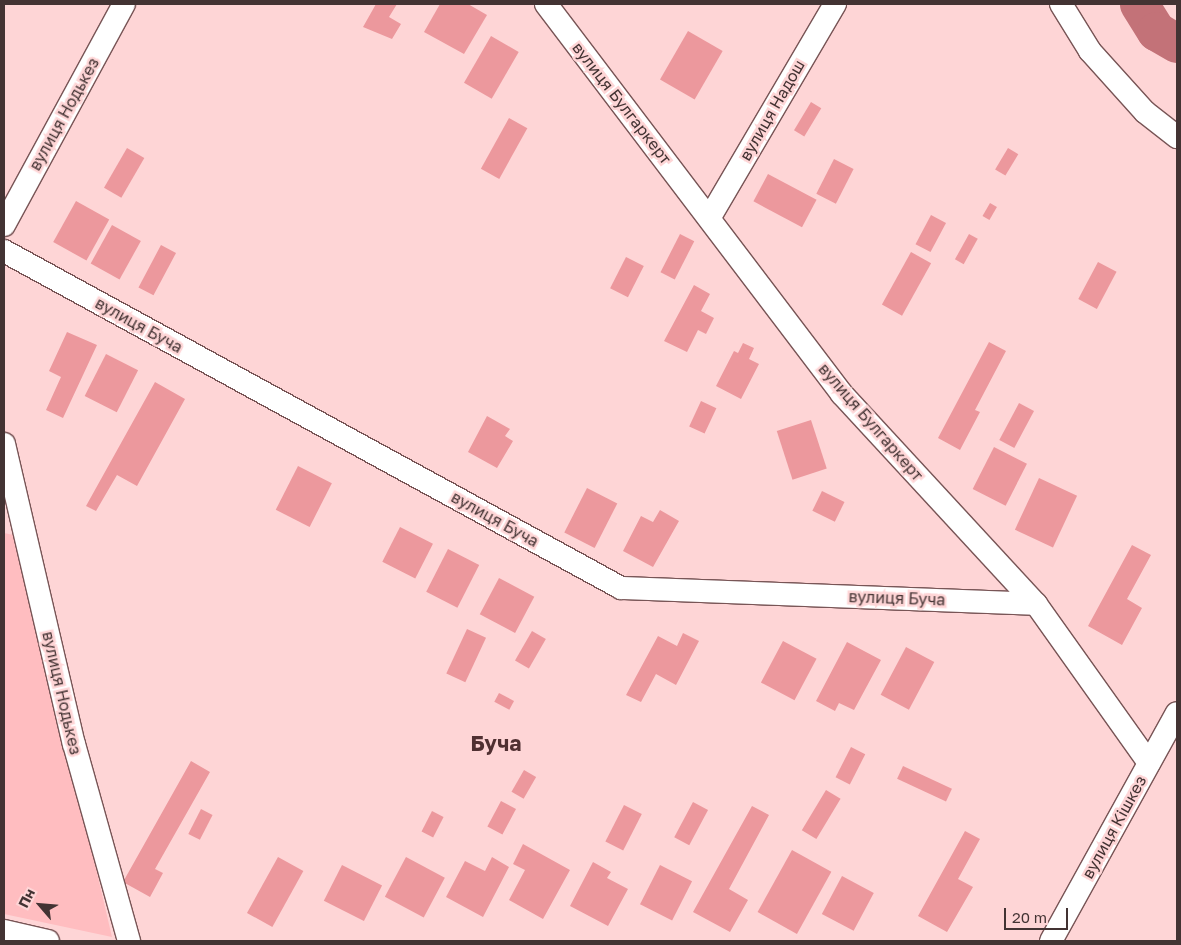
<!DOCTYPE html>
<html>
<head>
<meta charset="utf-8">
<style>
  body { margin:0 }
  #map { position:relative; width:1181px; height:945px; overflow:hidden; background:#fed5d6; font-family:"Golos Text",sans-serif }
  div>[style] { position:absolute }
  .green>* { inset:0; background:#ffbdc0 }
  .river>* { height:39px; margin:-19.5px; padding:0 19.5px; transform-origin:19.5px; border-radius:19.5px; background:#c37278 }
  .building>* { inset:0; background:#ec989d; transform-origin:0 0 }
  .roads { filter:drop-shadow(1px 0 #785556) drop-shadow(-1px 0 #785556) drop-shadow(0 1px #785556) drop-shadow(0 -1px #785556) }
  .street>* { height:22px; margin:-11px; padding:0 11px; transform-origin:11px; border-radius:11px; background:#fff }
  span { translate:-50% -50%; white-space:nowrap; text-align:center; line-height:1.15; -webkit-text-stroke:5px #fed5d6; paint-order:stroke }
  .street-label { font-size:16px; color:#433333 }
  .district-label { font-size:21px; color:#503032; font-weight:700 }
  .frame { position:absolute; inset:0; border:5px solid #433333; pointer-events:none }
  .north { position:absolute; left:15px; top:880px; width:50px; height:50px; -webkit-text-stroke:4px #fed5d6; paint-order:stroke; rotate:297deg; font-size:14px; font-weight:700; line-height:20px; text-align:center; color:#433333 }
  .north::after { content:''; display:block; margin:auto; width:18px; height:22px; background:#433333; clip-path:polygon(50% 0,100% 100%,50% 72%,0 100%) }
  .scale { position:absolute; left:1004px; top:908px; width:64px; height:22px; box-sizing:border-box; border:2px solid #433333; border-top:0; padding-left:6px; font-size:15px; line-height:18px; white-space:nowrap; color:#433333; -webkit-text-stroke:4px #fed5d6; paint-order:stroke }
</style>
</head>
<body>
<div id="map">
  <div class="green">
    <div style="clip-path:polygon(4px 533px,18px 536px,112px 937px,4px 914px)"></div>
  </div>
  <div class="river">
    <div style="left:1139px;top:4px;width:32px;rotate:58deg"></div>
    <div style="left:1156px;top:31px;width:24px;rotate:30deg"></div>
  </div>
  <div class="building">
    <div style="clip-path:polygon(376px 4px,397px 4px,389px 17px,401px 24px,392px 39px,363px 27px)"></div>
    <div style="clip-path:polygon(440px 4px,468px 4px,487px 15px,464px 54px,424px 32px)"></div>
    <div style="left:688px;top:31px;width:40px;height:56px;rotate:30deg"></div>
    <div style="left:491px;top:36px;width:32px;height:54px;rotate:30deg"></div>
    <div style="left:811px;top:102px;width:12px;height:33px;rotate:31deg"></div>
    <div style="left:509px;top:118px;width:21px;height:58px;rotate:29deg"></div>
    <div style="left:127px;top:148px;width:20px;height:46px;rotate:30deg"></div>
    <div style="left:1008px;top:148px;width:12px;height:25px;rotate:31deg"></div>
    <div style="left:834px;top:159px;width:22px;height:39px;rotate:27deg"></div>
    <div style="left:768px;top:174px;width:55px;height:31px;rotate:28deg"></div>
    <div style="left:76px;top:201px;width:38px;height:47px;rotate:29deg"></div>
    <div style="left:990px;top:203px;width:8px;height:15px;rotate:30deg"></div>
    <div style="left:931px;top:215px;width:17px;height:33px;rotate:28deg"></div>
    <div style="left:112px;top:225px;width:33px;height:44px;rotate:29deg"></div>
    <div style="left:680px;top:234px;width:16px;height:43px;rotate:27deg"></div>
    <div style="left:969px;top:234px;width:10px;height:29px;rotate:29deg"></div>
    <div style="left:161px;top:245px;width:17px;height:48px;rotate:28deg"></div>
    <div style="left:911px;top:252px;width:23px;height:60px;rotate:29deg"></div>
    <div style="left:626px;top:257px;width:20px;height:35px;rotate:27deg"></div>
    <div style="left:1098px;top:262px;width:21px;height:42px;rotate:28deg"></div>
    <div style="clip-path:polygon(694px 285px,710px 294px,701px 311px,714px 318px,706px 334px,698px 330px,687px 352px,664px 341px)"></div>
    <div style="clip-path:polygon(67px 332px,97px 345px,63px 418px,46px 410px,61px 377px,49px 371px)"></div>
    <div style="clip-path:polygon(989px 342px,1006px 351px,975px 410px,980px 412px,960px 450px,938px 438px)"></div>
    <div style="clip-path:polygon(743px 343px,754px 348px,749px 359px,759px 364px,741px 399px,716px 386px,734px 351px,738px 353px)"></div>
    <div style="left:106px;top:354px;width:36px;height:47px;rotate:27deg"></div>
    <div style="clip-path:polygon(155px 382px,185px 399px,137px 486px,117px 475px,96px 511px,86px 506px)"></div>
    <div style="left:701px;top:401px;width:17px;height:28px;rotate:25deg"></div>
    <div style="left:1019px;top:403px;width:17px;height:42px;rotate:28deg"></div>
    <div style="clip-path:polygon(487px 416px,510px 429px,505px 436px,513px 441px,497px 468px,468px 452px)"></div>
    <div style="left:811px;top:420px;width:51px;height:36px;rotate:72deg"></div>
    <div style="left:994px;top:447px;width:37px;height:47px;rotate:27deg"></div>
    <div style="left:298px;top:466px;width:38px;height:49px;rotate:27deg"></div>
    <div style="left:1039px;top:478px;width:42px;height:57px;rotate:25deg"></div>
    <div style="left:587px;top:488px;width:34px;height:50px;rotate:27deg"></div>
    <div style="left:822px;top:491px;width:25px;height:22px;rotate:26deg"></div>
    <div style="clip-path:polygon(660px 510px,679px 521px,653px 567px,623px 551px,641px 516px,653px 522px)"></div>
    <div style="left:400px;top:527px;width:37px;height:39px;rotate:27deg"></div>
    <div style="clip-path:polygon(1132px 545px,1151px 555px,1127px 599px,1142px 608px,1122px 645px,1088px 626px)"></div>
    <div style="left:448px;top:549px;width:35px;height:48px;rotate:27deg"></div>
    <div style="left:499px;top:578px;width:40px;height:41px;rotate:28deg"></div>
    <div style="left:467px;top:629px;width:21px;height:49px;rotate:25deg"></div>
    <div style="left:532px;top:631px;width:16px;height:34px;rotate:30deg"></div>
    <div style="clip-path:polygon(683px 633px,699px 641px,676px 685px,656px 674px,641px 702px,626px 695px,658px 636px,677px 646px)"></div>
    <div style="left:783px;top:641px;width:38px;height:47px;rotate:28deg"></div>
    <div style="clip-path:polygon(847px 642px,881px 660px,854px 710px,839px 703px,835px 711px,816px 701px)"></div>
    <div style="left:906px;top:647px;width:32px;height:54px;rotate:28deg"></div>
    <div style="left:499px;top:693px;width:17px;height:10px;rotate:28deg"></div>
    <div style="left:851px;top:747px;width:16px;height:34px;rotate:27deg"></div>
    <div style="clip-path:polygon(191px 761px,210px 772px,155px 869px,163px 873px,150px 897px,123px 882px)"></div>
    <div style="left:903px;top:766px;width:54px;height:14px;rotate:25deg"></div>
    <div style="left:524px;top:770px;width:14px;height:25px;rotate:30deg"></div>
    <div style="left:826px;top:790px;width:17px;height:47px;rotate:31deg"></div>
    <div style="left:501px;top:801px;width:17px;height:29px;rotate:28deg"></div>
    <div style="left:693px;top:802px;width:17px;height:40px;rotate:28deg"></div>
    <div style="left:624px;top:805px;width:20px;height:41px;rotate:27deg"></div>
    <div style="clip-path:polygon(752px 806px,769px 815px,729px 889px,748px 900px,730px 932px,693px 912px)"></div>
    <div style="left:201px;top:809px;width:13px;height:28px;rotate:27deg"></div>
    <div style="left:432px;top:811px;width:13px;height:23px;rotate:27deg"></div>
    <div style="clip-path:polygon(965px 831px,980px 839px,958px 879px,973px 887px,947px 932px,918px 916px)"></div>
    <div style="clip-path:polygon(523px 844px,570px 870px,543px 919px,509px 900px,525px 870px,513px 864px)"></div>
    <div style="left:792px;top:850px;width:45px;height:71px;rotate:29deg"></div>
    <div style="left:278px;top:857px;width:29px;height:64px;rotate:29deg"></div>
    <div style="left:406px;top:857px;width:44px;height:45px;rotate:28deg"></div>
    <div style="clip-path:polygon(492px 857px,509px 867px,483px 917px,446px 897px,465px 861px,485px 871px)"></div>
    <div style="clip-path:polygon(593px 862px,611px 872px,607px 878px,628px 889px,608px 926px,570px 906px)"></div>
    <div style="left:342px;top:865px;width:45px;height:40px;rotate:27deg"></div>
    <div style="left:660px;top:865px;width:36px;height:44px;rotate:27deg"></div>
    <div style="left:842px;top:876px;width:36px;height:43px;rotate:28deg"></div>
  </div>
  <div class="roads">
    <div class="street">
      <div style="left:546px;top:4px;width:490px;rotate:52.8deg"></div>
      <div style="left:842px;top:394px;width:286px;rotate:47.3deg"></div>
      <div style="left:1036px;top:604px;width:195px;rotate:54.6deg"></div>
      <div style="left:1061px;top:4px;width:55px;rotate:58.3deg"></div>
      <div style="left:1090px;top:51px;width:82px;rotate:48deg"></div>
      <div style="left:1145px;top:112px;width:41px;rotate:38deg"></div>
      <div style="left:710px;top:217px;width:247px;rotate:-59.6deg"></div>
      <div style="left:4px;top:225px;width:251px;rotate:-61.5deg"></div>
      <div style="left:4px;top:251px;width:703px;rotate:28.64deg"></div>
      <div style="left:621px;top:588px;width:415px;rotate:2.2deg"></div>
      <div style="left:4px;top:444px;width:308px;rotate:76.9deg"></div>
      <div style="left:74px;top:744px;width:205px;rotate:74.4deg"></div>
      <div style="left:4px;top:931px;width:45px;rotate:12.8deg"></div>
      <div style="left:1051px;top:941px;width:260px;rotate:-61.1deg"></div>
    </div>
  </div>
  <div class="street-label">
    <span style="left:622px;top:103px;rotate:52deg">вулиця Булгаркерт</span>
    <span style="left:772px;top:110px;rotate:-60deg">вулиця Надош</span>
    <span style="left:64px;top:114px;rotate:-61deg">вулиця Нодькез</span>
    <span style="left:139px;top:325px;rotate:29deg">вулиця Буча</span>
    <span style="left:871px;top:422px;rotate:49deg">вулиця Булгаркерт</span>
    <span style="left:495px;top:519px;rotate:29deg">вулиця Буча</span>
    <span style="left:897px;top:598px;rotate:2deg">вулиця Буча</span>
    <span style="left:62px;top:693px;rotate:77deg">вулиця Нодькез</span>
    <span style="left:1114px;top:827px;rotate:-61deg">вулиця Кішкез</span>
  </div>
  <div class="district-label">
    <span style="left:496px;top:743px">Буча</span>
  </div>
  <div class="frame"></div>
  <div class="north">Пн</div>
  <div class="scale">20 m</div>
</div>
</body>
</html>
